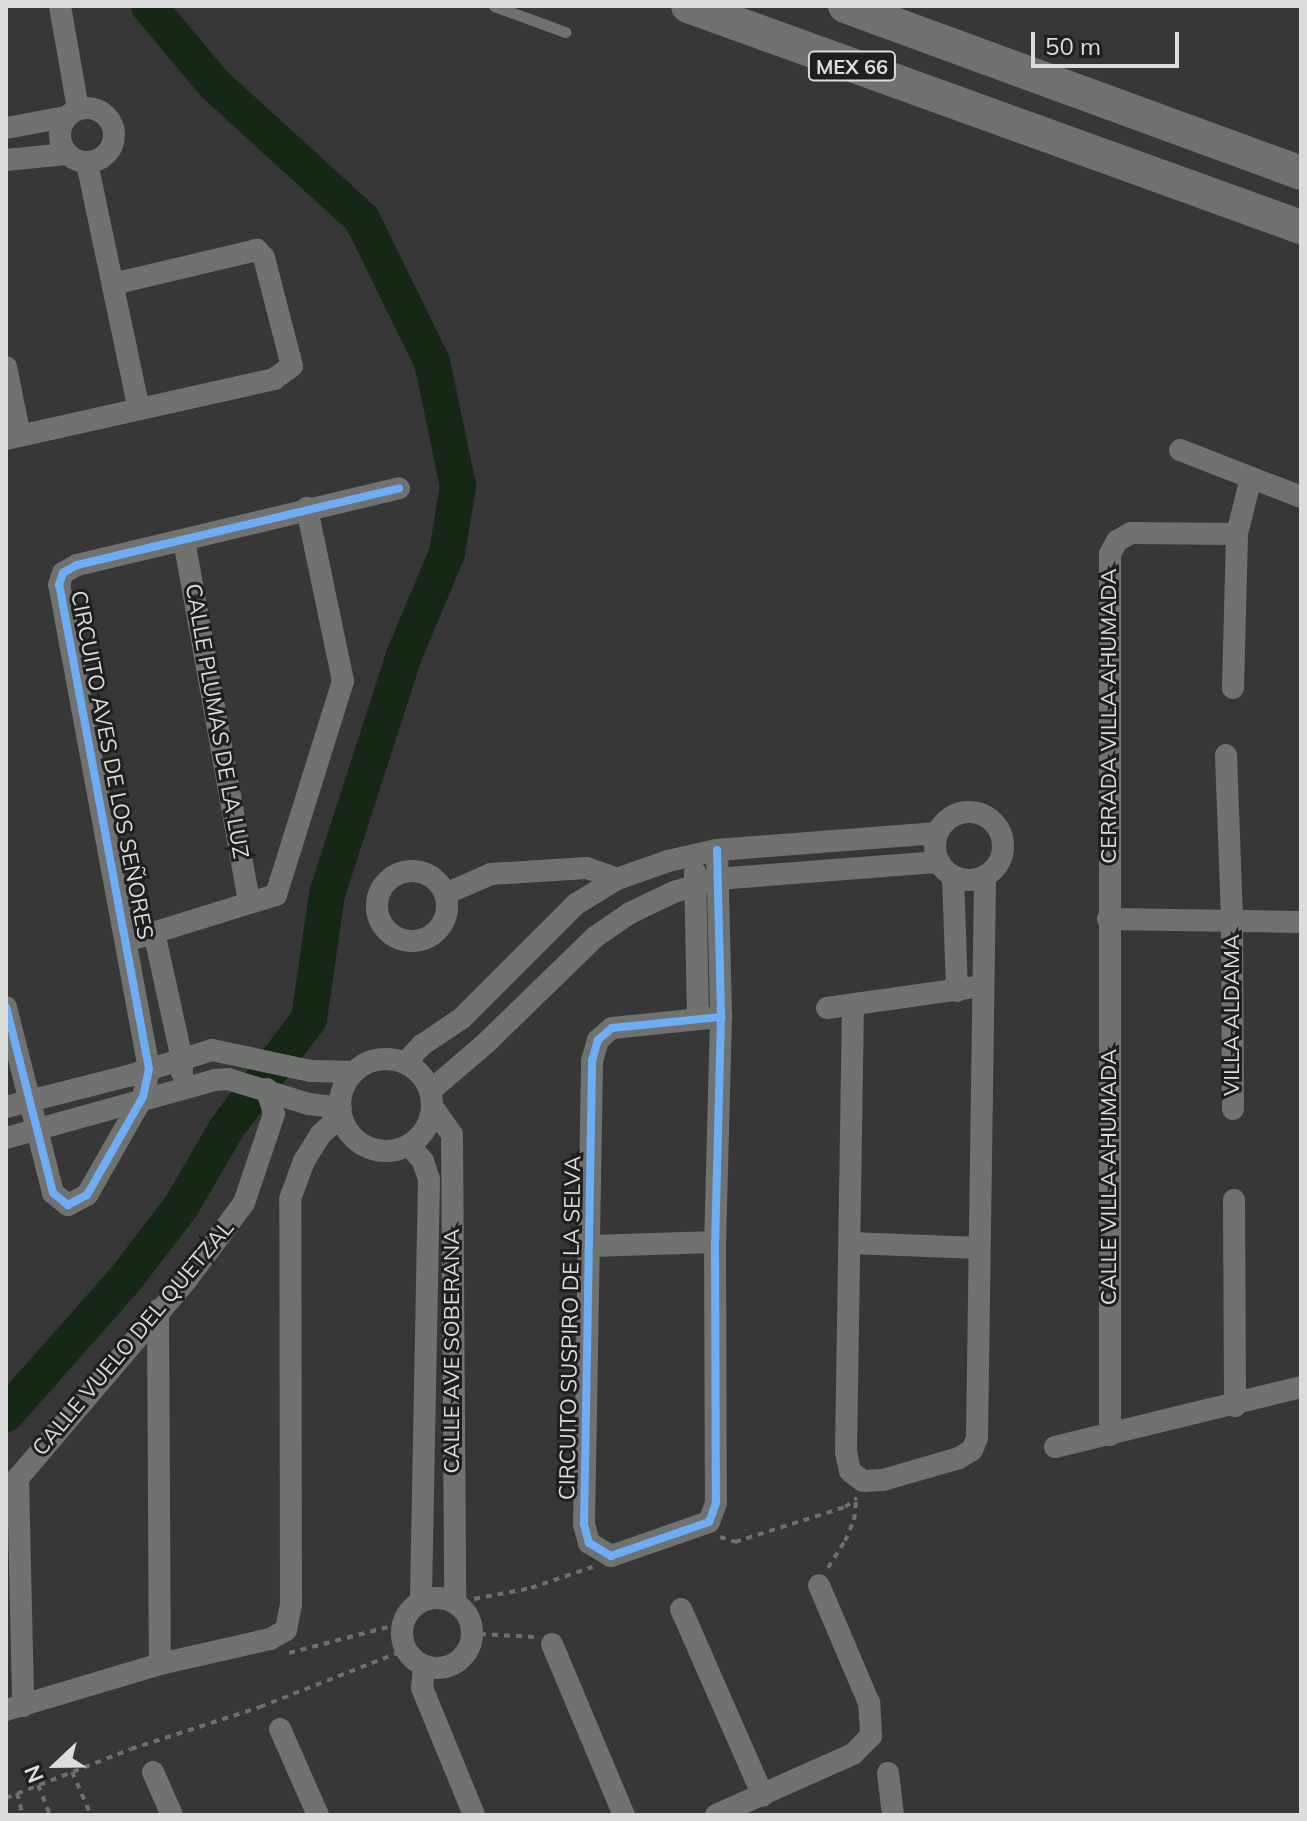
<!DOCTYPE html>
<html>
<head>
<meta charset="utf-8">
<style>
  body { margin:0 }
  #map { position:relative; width:1307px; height:1821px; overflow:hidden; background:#363736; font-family:Mulish,sans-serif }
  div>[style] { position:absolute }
  .river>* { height:36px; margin:-18px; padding:0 18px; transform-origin:18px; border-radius:18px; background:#142815 }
  .path>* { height:4px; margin-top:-2px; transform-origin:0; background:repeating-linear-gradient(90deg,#6d706d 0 6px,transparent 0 12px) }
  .service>* { height:11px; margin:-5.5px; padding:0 5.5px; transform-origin:5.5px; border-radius:5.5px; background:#6f726f }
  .minor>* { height:22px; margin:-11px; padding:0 11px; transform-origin:11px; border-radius:11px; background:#6f726f }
  .minor>.ring { margin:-11px; padding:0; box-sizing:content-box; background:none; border:22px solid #6f726f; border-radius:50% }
  .primary>* { height:34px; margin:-17px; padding:0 17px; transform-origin:17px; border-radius:17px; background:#70726f }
  .cycleway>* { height:8px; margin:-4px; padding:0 4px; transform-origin:4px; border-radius:4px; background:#6dadf4 }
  span { translate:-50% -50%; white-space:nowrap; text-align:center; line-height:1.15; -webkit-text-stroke:6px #1e1f1e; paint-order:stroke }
  .shield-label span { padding:2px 6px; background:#1e1f1e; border:2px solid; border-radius:6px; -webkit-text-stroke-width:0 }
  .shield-label { font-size:20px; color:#dbdddb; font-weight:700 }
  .street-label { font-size:22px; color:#dbdddb }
  .frame { position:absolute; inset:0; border:8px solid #dbdddb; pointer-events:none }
  .north { position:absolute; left:16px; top:1725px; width:80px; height:80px; -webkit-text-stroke:6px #1e1f1e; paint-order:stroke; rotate:248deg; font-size:22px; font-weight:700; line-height:32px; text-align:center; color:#dbdddb }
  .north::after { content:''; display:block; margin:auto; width:28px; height:36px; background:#dbdddb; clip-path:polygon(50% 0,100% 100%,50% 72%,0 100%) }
  .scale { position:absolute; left:1031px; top:32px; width:148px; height:36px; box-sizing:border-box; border:4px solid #dbdddb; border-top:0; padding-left:10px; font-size:24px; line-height:28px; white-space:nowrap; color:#dbdddb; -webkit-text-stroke:6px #1e1f1e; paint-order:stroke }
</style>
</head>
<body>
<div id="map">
  <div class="river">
    <div style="left:6px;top:1414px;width:183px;rotate:-48.5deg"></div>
    <div style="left:127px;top:1277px;width:91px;rotate:-52.6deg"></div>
    <div style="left:182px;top:1205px;width:88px;rotate:-59.9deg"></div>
    <div style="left:226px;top:1129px;width:138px;rotate:-53deg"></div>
    <div style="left:309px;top:1019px;width:126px;rotate:-81.8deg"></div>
    <div style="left:327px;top:894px;width:253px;rotate:-72.1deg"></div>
    <div style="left:405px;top:653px;width:108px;rotate:-67.2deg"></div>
    <div style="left:447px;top:553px;width:68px;rotate:-80.7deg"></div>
    <div style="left:458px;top:486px;width:127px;rotate:-101.8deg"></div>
    <div style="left:432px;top:362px;width:159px;rotate:-116.1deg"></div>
    <div style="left:362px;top:219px;width:199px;rotate:-137.6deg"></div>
    <div style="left:215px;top:85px;width:103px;rotate:-129.9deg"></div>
  </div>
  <div class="path">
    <div style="left:720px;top:1537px;width:16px;rotate:18deg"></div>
    <div style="left:735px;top:1542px;width:115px;rotate:-17.7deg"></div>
    <div style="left:845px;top:1507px;width:15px;rotate:-37deg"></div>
    <div style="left:828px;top:1568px;width:32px;rotate:-58deg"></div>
    <div style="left:845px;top:1541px;width:23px;rotate:-67deg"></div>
    <div style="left:854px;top:1520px;width:20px;rotate:-84deg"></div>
    <div style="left:474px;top:1599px;width:58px;rotate:-10.9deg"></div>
    <div style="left:531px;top:1588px;width:65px;rotate:-19deg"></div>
    <div style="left:471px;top:1622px;width:15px;rotate:53deg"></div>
    <div style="left:480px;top:1634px;width:55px;rotate:3.1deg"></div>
    <div style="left:289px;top:1653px;width:118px;rotate:-14.7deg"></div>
    <div style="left:72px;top:1772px;width:47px;rotate:66.2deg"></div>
    <div style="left:38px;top:1785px;width:32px;rotate:68deg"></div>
    <div style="left:17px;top:1793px;width:23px;rotate:75deg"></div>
    <div style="left:6px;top:1798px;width:134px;rotate:-21.4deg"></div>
    <div style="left:131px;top:1749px;width:136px;rotate:-18deg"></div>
    <div style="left:260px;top:1707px;width:156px;rotate:-21.5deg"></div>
  </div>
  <div class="service">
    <div style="left:494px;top:6px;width:76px;rotate:20.1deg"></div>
  </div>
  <div class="minor">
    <div style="left:60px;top:6px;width:105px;rotate:80.1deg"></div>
    <div class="ring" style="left:60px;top:108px;width:32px;height:32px"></div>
    <div style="left:6px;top:128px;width:61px;rotate:-10.4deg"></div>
    <div style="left:6px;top:160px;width:61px;rotate:-5.6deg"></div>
    <div style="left:87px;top:163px;width:251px;rotate:78.1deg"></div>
    <div style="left:6px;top:367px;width:70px;rotate:78.5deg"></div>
    <div style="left:6px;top:439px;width:275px;rotate:-12.6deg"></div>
    <div style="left:274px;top:379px;width:22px;rotate:-36deg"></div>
    <div style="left:292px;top:366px;width:112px;rotate:-104.5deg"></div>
    <div style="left:264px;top:258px;width:11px;rotate:-131deg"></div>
    <div style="left:257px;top:250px;width:148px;rotate:166.7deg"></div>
    <div style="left:1180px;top:450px;width:130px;rotate:21.2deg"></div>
    <div style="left:184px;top:540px;width:367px;rotate:79.8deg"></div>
    <div style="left:1233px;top:688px;width:154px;rotate:-88.5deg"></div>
    <div style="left:1237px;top:534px;width:58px;rotate:-76deg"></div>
    <div style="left:1226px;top:755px;width:166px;rotate:87.9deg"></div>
    <div style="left:1232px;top:921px;width:188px;rotate:89.7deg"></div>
    <div class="ring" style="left:935px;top:812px;width:46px;height:46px"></div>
    <div style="left:717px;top:850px;width:167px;rotate:88.6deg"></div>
    <div style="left:721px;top:1017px;width:225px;rotate:91.5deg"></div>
    <div style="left:715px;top:1242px;width:261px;rotate:89.8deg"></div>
    <div style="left:716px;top:1503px;width:20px;rotate:110deg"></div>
    <div style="left:709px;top:1522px;width:104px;rotate:160.9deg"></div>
    <div style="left:611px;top:1556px;width:26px;rotate:-149deg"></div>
    <div style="left:589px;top:1543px;width:20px;rotate:-105deg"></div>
    <div style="left:584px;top:1524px;width:463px;rotate:-89deg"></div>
    <div style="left:592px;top:1061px;width:22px;rotate:-74deg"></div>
    <div style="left:598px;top:1040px;width:18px;rotate:-41deg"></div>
    <div style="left:612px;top:1028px;width:110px;rotate:-5.8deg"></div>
    <div class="ring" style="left:377px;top:871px;width:48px;height:48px"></div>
    <div style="left:695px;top:872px;width:147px;rotate:88.8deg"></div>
    <div style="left:953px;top:876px;width:115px;rotate:88deg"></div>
    <div style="left:445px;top:894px;width:50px;rotate:-23.5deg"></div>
    <div style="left:491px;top:874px;width:96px;rotate:-3.6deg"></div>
    <div style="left:587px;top:868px;width:32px;rotate:20deg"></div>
    <div style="left:1108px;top:919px;width:193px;rotate:0.9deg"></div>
    <div style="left:154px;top:932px;width:130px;rotate:77.6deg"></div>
    <div style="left:182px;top:1059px;width:14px;rotate:90deg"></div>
    <div style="left:127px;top:941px;width:156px;rotate:-17.2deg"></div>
    <div style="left:276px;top:895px;width:224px;rotate:-72.6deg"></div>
    <div style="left:343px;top:681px;width:177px;rotate:-101.8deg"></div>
    <div style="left:853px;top:1005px;width:447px;rotate:90.9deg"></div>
    <div style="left:846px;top:1452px;width:19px;rotate:78deg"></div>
    <div style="left:850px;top:1471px;width:16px;rotate:38deg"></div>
    <div style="left:863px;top:1481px;width:20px;rotate:-3deg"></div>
    <div style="left:883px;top:1480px;width:79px;rotate:-16.1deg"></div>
    <div style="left:959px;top:1458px;width:15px;rotate:-32deg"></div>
    <div style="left:972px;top:1450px;width:13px;rotate:-67deg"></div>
    <div style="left:977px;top:1438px;width:562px;rotate:-89.18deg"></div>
    <div style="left:6px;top:1007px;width:192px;rotate:75.8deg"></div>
    <div style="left:53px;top:1193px;width:19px;rotate:39deg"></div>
    <div style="left:68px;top:1205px;width:21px;rotate:-28deg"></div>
    <div style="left:87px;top:1195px;width:113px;rotate:-60.3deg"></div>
    <div style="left:143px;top:1097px;width:29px;rotate:-78deg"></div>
    <div style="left:149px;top:1069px;width:492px;rotate:-100.5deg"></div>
    <div style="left:59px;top:585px;width:13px;rotate:-72deg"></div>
    <div style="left:63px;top:573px;width:16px;rotate:-30deg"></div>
    <div style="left:77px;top:565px;width:331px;rotate:-13.4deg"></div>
    <div style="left:827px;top:1008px;width:156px;rotate:-8.1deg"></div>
    <div class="ring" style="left:340px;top:1059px;width:70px;height:70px"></div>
    <div style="left:405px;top:1063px;width:25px;rotate:-47deg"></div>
    <div style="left:422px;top:1045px;width:48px;rotate:-34deg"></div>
    <div style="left:462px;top:1018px;width:161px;rotate:-45deg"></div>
    <div style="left:576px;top:904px;width:48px;rotate:-31.4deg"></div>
    <div style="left:617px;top:879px;width:54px;rotate:-19.4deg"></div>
    <div style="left:668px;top:861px;width:50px;rotate:-12.7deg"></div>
    <div style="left:717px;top:850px;width:221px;rotate:-4.4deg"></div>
    <div style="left:430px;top:1091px;width:74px;rotate:-40.6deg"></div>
    <div style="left:486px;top:1043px;width:152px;rotate:-44.2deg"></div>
    <div style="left:595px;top:937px;width:42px;rotate:-34.4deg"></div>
    <div style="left:630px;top:913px;width:49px;rotate:-25.5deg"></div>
    <div style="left:674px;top:892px;width:45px;rotate:-16.8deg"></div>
    <div style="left:717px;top:879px;width:223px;rotate:-4.4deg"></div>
    <div style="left:432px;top:1106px;width:35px;rotate:55deg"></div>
    <div style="left:452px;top:1135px;width:467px;rotate:89.6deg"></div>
    <div style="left:6px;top:1107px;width:126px;rotate:-14.3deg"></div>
    <div style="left:128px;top:1076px;width:88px;rotate:-17.2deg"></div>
    <div style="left:212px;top:1050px;width:101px;rotate:12deg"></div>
    <div style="left:311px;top:1071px;width:43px;rotate:1.3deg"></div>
    <div style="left:6px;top:1138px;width:217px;rotate:-15.5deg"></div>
    <div style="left:215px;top:1080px;width:13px;rotate:-4deg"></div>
    <div style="left:228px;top:1079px;width:85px;rotate:17.2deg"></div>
    <div style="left:309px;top:1104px;width:32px;rotate:7deg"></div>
    <div style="left:409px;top:1145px;width:21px;rotate:49deg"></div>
    <div style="left:423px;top:1161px;width:19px;rotate:72deg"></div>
    <div style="left:429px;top:1179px;width:421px;rotate:91.1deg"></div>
    <div style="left:1234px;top:1200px;width:206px;rotate:89.7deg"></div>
    <div style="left:850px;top:1243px;width:129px;rotate:2.2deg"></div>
    <div style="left:591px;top:1246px;width:124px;rotate:-1.8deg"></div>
    <div style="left:158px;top:1310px;width:354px;rotate:89.7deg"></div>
    <div style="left:1110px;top:1435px;width:881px;rotate:-90deg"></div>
    <div style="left:1110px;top:554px;width:15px;rotate:-62deg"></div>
    <div style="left:1117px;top:541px;width:16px;rotate:-30deg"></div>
    <div style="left:1131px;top:533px;width:106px;rotate:0.5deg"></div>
    <div style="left:1055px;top:1447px;width:253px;rotate:-13.7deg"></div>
    <div style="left:18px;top:1477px;width:229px;rotate:88.7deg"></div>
    <div style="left:6px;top:1492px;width:281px;rotate:-49.6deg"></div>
    <div style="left:188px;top:1278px;width:94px;rotate:-53.3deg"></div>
    <div style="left:244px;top:1203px;width:94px;rotate:-71.4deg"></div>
    <div style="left:274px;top:1114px;width:26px;rotate:-106deg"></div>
    <div class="ring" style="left:402px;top:1598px;width:48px;height:48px"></div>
    <div style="left:681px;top:1609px;width:204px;rotate:66.3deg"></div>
    <div style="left:552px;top:1644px;width:186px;rotate:67.2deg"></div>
    <div style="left:424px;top:1666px;width:22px;rotate:95deg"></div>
    <div style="left:422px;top:1688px;width:137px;rotate:67.7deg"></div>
    <div style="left:6px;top:1710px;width:161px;rotate:-16.6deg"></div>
    <div style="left:160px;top:1664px;width:113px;rotate:-12.8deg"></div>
    <div style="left:270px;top:1639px;width:18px;rotate:-29deg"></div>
    <div style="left:286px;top:1630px;width:25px;rotate:-79deg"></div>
    <div style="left:291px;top:1605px;width:406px;rotate:-90.1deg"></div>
    <div style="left:290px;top:1199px;width:40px;rotate:-69.8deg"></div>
    <div style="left:304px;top:1161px;width:32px;rotate:-58deg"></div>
    <div style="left:321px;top:1134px;width:27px;rotate:-42deg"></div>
    <div style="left:280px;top:1729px;width:94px;rotate:66.2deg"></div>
    <div style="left:153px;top:1772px;width:47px;rotate:66.2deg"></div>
    <div style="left:888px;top:1773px;width:42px;rotate:83.2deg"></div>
    <div style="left:716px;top:1815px;width:150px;rotate:-24deg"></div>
    <div style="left:853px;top:1754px;width:25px;rotate:-45deg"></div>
    <div style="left:871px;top:1736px;width:33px;rotate:-93deg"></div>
    <div style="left:869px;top:1703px;width:128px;rotate:-113deg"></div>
  </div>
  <div class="primary">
    <div style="left:688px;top:6px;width:652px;rotate:19.83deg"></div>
    <div style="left:845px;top:6px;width:486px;rotate:20.1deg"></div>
  </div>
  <div class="cycleway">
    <div style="left:717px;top:850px;width:167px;rotate:88.6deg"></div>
    <div style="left:721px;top:1017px;width:225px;rotate:91.5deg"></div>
    <div style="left:715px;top:1242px;width:261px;rotate:89.8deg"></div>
    <div style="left:716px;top:1503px;width:20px;rotate:110deg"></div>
    <div style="left:709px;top:1522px;width:104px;rotate:160.9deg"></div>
    <div style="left:611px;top:1556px;width:26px;rotate:-149deg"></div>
    <div style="left:589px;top:1543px;width:20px;rotate:-105deg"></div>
    <div style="left:584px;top:1524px;width:463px;rotate:-89deg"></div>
    <div style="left:592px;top:1061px;width:22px;rotate:-74deg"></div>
    <div style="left:598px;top:1040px;width:18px;rotate:-41deg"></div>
    <div style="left:612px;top:1028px;width:110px;rotate:-5.8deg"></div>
    <div style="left:6px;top:1007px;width:192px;rotate:75.8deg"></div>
    <div style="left:53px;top:1193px;width:19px;rotate:39deg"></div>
    <div style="left:68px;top:1205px;width:21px;rotate:-28deg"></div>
    <div style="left:87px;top:1195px;width:113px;rotate:-60.3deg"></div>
    <div style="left:143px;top:1097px;width:29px;rotate:-78deg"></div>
    <div style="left:149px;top:1069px;width:492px;rotate:-100.5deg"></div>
    <div style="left:59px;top:585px;width:13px;rotate:-72deg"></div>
    <div style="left:63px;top:573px;width:16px;rotate:-30deg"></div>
    <div style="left:77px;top:565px;width:331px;rotate:-13.4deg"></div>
  </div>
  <div class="shield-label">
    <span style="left:852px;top:66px">MEX 66</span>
  </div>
  <div class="street-label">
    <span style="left:1109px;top:716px;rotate:-90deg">CERRADA VILLA AHUMADA</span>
    <span style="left:217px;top:721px;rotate:80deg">CALLE PLUMAS DE LA LUZ</span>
    <span style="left:112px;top:765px;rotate:79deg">CIRCUITO AVES DE LOS SEÑORES</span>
    <span style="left:1232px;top:1015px;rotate:-90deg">VILLA ALDAMA</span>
    <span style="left:1109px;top:1177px;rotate:-90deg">CALLE VILLA AHUMADA</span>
    <span style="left:570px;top:1328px;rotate:-89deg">CIRCUITO SUSPIRO DE LA SELVA</span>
    <span style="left:133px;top:1338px;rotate:-50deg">CALLE VUELO DEL QUETZAL</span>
    <span style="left:452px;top:1351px;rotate:-90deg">CALLE AVE SOBERANA</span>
  </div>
  <div class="frame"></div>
  <div class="north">N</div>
  <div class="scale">50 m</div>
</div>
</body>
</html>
